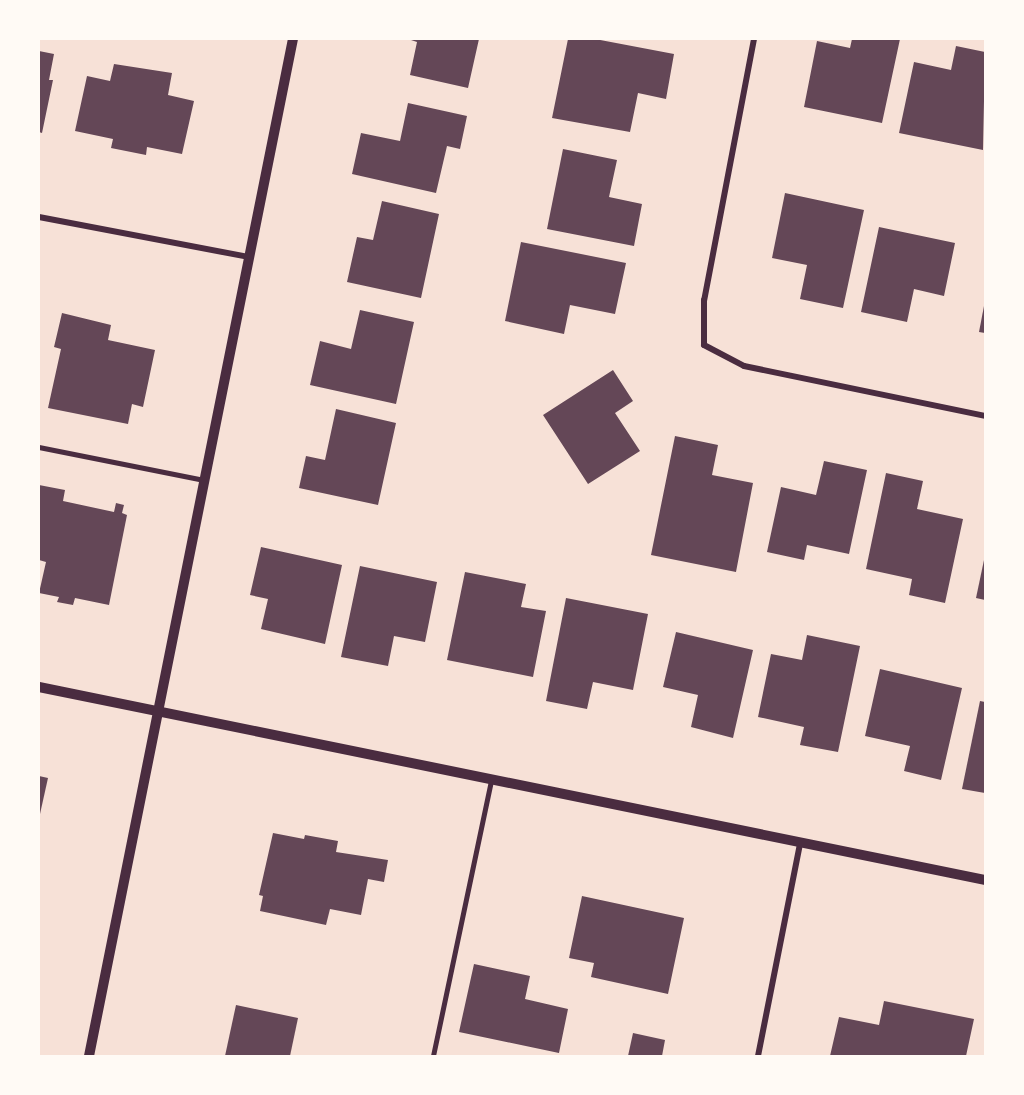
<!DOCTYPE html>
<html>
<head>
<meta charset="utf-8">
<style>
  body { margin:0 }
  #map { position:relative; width:1024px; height:1095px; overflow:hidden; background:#f7e1d7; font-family:"Roboto Condensed",sans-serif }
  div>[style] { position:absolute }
  .building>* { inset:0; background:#644757 }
  .service>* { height:4.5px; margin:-2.25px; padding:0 2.25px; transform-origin:2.25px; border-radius:2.25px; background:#4a2c40 }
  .minor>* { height:6px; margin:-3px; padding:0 3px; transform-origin:3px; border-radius:3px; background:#4a2c40 }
  .tertiary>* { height:10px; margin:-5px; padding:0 5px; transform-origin:5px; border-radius:5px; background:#4a2c40 }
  span { translate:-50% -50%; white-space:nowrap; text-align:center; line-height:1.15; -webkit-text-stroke:5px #fffaf5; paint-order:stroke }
  .frame { position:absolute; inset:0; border:40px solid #fffaf5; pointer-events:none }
</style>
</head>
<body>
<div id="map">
  <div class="building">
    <div style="clip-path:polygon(408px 39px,479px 39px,468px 88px,410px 75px,417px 42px)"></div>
    <div style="clip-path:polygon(568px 39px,595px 39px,674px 54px,666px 99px,638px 93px,630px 132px,552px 118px)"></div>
    <div style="clip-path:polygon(852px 39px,900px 39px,882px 123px,804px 107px,817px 41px,850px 48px)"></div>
    <div style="clip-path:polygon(956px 46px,985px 52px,983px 150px,899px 133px,914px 62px,951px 70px)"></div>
    <div style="clip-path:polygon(39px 51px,54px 54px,49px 80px,53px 80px,42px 133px,39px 132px)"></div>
    <div style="clip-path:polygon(114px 64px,172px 73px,168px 95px,194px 101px,182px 154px,147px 147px,146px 155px,111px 148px,113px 139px,75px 131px,87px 76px,110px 81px)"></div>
    <div style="clip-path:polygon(408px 103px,467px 116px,460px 149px,447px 146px,436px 193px,352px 174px,361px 133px,400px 141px)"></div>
    <div style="clip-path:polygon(563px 149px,617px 160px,609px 197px,642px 204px,634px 246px,547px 229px)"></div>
    <div style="clip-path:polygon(785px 193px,864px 210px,843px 308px,800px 299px,807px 265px,772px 258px)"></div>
    <div style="clip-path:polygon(382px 201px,439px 214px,421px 298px,347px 282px,357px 237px,373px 240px)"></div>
    <div style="clip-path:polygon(879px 227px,955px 243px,944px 296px,914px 289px,907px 322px,861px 312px)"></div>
    <div style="clip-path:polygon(521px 242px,626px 263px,615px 314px,570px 305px,564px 334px,505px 321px)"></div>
    <div style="clip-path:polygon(984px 306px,985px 307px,985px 333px,979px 332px)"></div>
    <div style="clip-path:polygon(360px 310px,414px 322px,396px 404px,310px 385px,320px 341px,351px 349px)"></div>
    <div style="clip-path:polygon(62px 313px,111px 325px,108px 340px,155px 350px,143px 407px,132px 404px,128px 424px,48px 408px,61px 349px,54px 347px)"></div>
    <div style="clip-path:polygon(613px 370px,633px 401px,615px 413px,640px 451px,588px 484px,543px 415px)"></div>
    <div style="clip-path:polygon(336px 409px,396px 423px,378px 505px,299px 488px,306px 456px,325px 460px)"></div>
    <div style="clip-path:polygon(675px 436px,718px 445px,712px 475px,753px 483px,736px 572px,651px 555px)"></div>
    <div style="clip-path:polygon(824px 461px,867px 470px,849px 554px,807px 545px,804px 560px,767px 552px,781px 487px,816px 495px)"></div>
    <div style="clip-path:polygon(886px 473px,923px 481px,917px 509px,963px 519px,945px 603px,909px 595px,912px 579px,866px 569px)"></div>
    <div style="clip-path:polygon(39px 485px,65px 490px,63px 501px,114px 512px,116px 503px,124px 505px,122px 513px,127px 515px,109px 605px,75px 598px,73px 605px,57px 602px,59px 597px,39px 593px,46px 562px,39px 560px)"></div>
    <div style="clip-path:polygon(261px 547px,342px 565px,325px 644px,261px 629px,268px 599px,250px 595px)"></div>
    <div style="clip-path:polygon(984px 560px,985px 560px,985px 600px,976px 598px)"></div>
    <div style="clip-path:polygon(360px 566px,437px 582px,425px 642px,394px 636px,388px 666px,341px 657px)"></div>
    <div style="clip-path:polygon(465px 572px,526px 584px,521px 607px,546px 611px,533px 677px,447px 660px)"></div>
    <div style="clip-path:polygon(566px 598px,648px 614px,633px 690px,593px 682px,587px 709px,546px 701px)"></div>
    <div style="clip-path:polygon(676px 632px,753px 650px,733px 738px,691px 727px,698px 695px,663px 687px)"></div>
    <div style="clip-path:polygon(807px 635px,860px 646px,838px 752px,800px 745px,804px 727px,758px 717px,771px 654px,802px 660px)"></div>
    <div style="clip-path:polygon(880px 669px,962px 688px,941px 780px,904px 771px,910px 746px,865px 736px)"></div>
    <div style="clip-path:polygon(980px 701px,985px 702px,985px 793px,962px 789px)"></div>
    <div style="clip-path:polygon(39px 776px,48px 778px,40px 814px,39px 814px)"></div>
    <div style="clip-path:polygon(273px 833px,304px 839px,305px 835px,338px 841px,336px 852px,388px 860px,384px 882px,368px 879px,361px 915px,330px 909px,326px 925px,260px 911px,263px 896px,259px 895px)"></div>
    <div style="clip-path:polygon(582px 896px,684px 918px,668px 994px,591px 977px,594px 963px,569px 958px)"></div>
    <div style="clip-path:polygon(474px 964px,530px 976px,525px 999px,568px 1009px,559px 1053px,459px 1032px)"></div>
    <div style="clip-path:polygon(884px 1001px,974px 1019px,966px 1056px,830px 1056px,839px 1017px,879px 1025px)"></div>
    <div style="clip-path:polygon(236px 1005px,298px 1018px,290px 1056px,225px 1056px)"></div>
    <div style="clip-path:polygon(633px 1033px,665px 1040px,662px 1056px,628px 1056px)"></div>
  </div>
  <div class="service">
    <div style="left:39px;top:447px;width:168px;rotate:11.3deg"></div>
    <div style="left:433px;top:1056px;width:282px;rotate:-78.1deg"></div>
  </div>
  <div class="minor">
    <div style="left:754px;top:39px;width:266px;rotate:100.8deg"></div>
    <div style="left:704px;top:300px;width:45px;rotate:90deg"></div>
    <div style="left:704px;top:345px;width:45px;rotate:27.7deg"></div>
    <div style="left:744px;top:366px;width:246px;rotate:11.7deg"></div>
    <div style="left:39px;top:217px;width:213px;rotate:10.8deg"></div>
    <div style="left:758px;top:1056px;width:217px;rotate:-78.8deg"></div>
  </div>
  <div class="tertiary">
    <div style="left:39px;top:687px;width:965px;rotate:11.53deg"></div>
    <div style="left:89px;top:1056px;width:1037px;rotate:-78.66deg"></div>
  </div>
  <div class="frame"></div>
</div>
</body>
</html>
